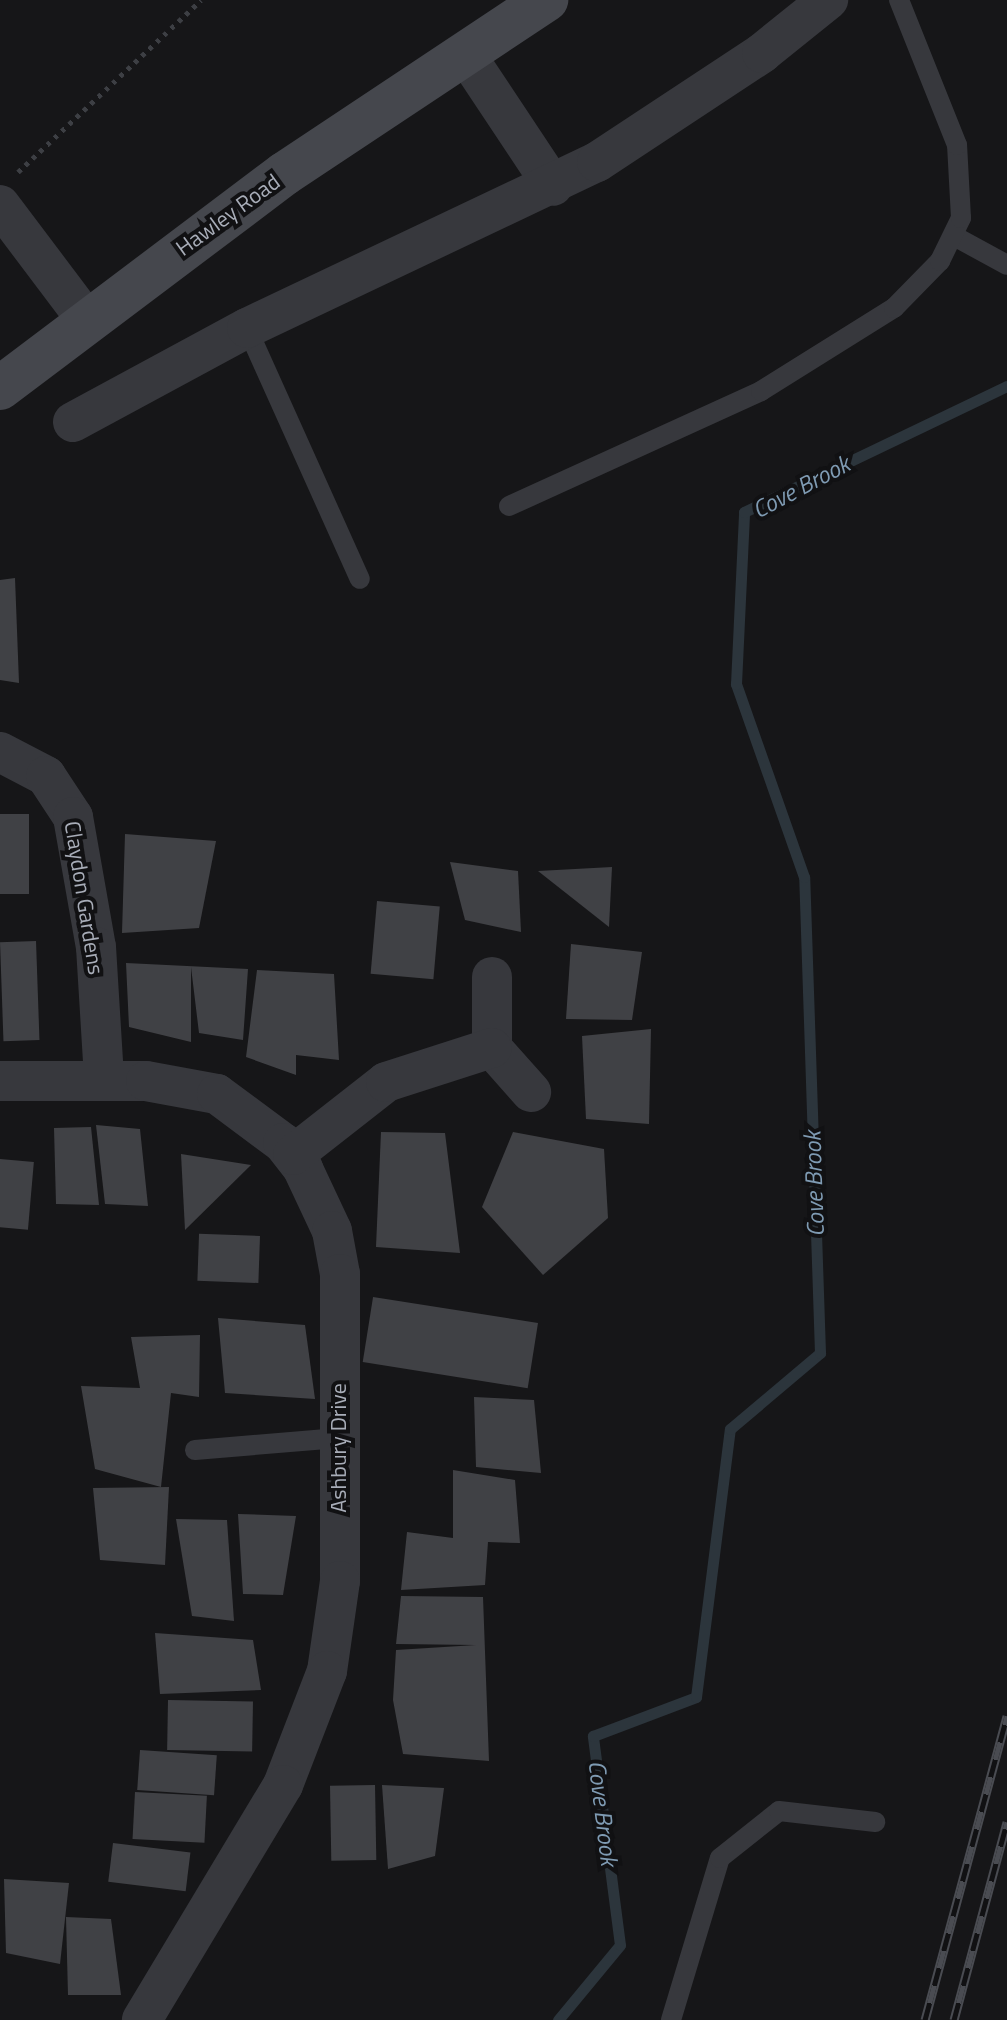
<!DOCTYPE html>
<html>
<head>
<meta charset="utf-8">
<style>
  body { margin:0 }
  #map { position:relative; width:1007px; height:2020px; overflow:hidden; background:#161618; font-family:"Titillium Web",sans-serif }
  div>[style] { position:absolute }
  .stream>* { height:11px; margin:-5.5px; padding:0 5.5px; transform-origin:5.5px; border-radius:5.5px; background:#2c353c }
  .building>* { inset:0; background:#404145; transform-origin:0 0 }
  .path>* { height:5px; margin-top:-2.5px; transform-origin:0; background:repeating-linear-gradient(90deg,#3d3f44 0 4px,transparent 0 10px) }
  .service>* { height:20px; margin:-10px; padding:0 10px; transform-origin:10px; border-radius:10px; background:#37383d }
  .minor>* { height:40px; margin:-20px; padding:0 20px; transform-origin:20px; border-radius:20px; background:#37383d }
  .secondary>* { height:44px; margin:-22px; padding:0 22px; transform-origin:22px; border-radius:22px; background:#45474d }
  .rail>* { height:9px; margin-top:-4.5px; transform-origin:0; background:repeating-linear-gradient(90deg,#111113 0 18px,#4a4c52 0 36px); box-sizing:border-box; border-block:2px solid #4a4c52 }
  span { translate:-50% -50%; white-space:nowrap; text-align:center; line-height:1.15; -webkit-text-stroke:8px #111113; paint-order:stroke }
  .street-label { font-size:22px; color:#a8adb8 }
  .water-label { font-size:24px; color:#7f9bb3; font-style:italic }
</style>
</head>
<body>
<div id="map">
  <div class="stream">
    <div style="left:558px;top:2020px;width:97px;rotate:-50.4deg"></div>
    <div style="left:620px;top:1945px;width:211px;rotate:-97.4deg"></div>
    <div style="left:593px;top:1736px;width:110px;rotate:-20.7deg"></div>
    <div style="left:696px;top:1697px;width:270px;rotate:-82.8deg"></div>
    <div style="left:730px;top:1429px;width:118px;rotate:-40.2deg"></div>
    <div style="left:820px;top:1353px;width:476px;rotate:-91.9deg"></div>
    <div style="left:804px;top:877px;width:205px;rotate:-109.4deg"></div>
    <div style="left:736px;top:684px;width:172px;rotate:-87.3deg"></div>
    <div style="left:744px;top:512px;width:292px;rotate:-25.6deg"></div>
  </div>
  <div class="building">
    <div style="clip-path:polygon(15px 578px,19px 683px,0 680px,0 580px)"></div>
    <div style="left:0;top:814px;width:29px;height:80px"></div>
    <div style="clip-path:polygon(125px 834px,216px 841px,199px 928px,122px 933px)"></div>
    <div style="clip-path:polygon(450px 862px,518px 871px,521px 932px,465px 920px)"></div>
    <div style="clip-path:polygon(612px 867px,609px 927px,538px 871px)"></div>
    <div style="left:377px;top:901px;width:63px;height:73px;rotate:5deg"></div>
    <div style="left:36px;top:941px;width:99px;height:36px;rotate:88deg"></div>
    <div style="clip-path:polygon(571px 944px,642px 952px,632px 1020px,566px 1019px)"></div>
    <div style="clip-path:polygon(126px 963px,248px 969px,243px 1040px,199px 1033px,191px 967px,191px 1042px,129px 1027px)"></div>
    <div style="clip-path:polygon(257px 970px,334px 974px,339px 1060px,296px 1055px,296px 1075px,246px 1057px)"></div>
    <div style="clip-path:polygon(651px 1029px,649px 1124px,586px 1119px,582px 1036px)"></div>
    <div style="clip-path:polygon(96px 1125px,140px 1129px,148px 1206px,105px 1204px)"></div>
    <div style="clip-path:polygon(91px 1127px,99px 1205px,56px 1204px,54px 1128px)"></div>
    <div style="clip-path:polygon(381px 1132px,445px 1133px,460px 1253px,376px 1247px)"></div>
    <div style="clip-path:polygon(513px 1132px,604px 1149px,608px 1218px,543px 1275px,482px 1207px)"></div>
    <div style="clip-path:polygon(181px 1154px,251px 1165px,185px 1230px)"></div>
    <div style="left:0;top:1159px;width:34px;height:68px;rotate:5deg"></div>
    <div style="left:260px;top:1236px;width:47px;height:61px;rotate:92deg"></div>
    <div style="clip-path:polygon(218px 1318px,305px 1325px,315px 1399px,225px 1393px)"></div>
    <div style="left:538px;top:1323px;width:66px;height:167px;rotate:99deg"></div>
    <div style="clip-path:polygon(200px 1335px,199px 1397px,171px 1393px,161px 1487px,95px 1469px,81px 1386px,140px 1388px,131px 1337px)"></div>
    <div style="clip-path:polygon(474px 1397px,534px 1400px,541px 1473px,476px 1467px)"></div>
    <div style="clip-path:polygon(453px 1470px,515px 1480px,520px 1543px,488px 1542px,485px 1585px,401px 1590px,407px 1532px,453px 1538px)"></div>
    <div style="clip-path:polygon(169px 1487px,165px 1565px,100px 1560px,93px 1488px)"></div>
    <div style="clip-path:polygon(238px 1514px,296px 1516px,283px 1595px,243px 1594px)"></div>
    <div style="clip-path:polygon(176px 1519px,227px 1520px,234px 1621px,192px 1616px)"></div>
    <div style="clip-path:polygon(401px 1596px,483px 1597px,489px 1761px,403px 1754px,393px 1700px,396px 1650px,476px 1645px,396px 1644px)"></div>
    <div style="clip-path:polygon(155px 1633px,253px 1640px,261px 1690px,160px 1694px)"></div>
    <div style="left:168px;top:1700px;width:85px;height:50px;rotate:1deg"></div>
    <div style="left:140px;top:1750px;width:77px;height:40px;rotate:4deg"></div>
    <div style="left:375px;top:1785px;width:75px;height:45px;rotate:89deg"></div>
    <div style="clip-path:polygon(382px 1785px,444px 1788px,435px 1856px,388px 1869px)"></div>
    <div style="left:135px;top:1792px;width:72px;height:47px;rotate:3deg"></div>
    <div style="left:113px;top:1843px;width:78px;height:39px;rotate:7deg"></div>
    <div style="clip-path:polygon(4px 1879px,69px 1883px,60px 1964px,6px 1953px)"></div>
    <div style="clip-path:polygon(66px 1917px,111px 1919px,121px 1995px,68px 1995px)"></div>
  </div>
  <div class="path">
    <div style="left:18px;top:172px;width:251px;rotate:-43.2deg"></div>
  </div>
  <div class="service">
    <div style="left:954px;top:236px;width:60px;rotate:28.7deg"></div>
    <div style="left:247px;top:328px;width:275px;rotate:65.8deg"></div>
    <div style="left:509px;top:506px;width:277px;rotate:-24.5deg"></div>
    <div style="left:761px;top:391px;width:157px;rotate:-32deg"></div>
    <div style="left:894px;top:308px;width:66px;rotate:-45.6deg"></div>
    <div style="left:940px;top:261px;width:48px;rotate:-64deg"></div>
    <div style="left:961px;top:218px;width:73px;rotate:-93.1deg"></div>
    <div style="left:957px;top:145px;width:156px;rotate:-111.8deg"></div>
    <div style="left:195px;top:1450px;width:144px;rotate:-4.8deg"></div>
    <div style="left:671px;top:2020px;width:169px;rotate:-73.2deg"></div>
    <div style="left:720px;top:1858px;width:75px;rotate:-38.5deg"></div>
    <div style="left:779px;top:1811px;width:97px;rotate:6.5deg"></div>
  </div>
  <div class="minor">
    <div style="left:466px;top:55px;width:157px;rotate:56.4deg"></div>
    <div style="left:0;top:205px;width:143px;rotate:53deg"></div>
    <div style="left:73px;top:422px;width:198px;rotate:-28.4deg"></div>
    <div style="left:247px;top:328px;width:387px;rotate:-25.4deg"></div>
    <div style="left:597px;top:162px;width:198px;rotate:-33.4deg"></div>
    <div style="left:762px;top:53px;width:85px;rotate:-38.8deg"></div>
    <div style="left:0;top:752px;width:52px;rotate:27.6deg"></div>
    <div style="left:46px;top:776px;width:49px;rotate:56.6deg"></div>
    <div style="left:73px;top:817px;width:132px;rotate:80deg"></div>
    <div style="left:96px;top:947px;width:132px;rotate:86.5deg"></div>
    <div style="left:492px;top:977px;width:71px;rotate:90deg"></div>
    <div style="left:492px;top:1048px;width:59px;rotate:48.4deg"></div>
    <div style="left:0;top:1081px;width:146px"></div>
    <div style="left:146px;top:1081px;width:72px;rotate:10.4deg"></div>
    <div style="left:217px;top:1094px;width:82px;rotate:36.6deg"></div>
    <div style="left:283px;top:1143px;width:33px;rotate:52deg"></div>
    <div style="left:303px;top:1169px;width:68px;rotate:64.9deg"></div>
    <div style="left:332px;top:1231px;width:44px;rotate:79.5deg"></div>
    <div style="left:340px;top:1274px;width:307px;rotate:90deg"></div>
    <div style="left:340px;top:1581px;width:91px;rotate:98.2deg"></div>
    <div style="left:327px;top:1671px;width:122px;rotate:111.1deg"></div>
    <div style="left:283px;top:1785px;width:274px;rotate:121deg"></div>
    <div style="left:293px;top:1155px;width:118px;rotate:-38.1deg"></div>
    <div style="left:386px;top:1082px;width:111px;rotate:-17.8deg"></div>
  </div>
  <div class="secondary">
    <div style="left:0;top:388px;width:356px;rotate:-37deg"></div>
    <div style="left:284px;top:174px;width:315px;rotate:-33.6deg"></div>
  </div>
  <div class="rail">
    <div style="left:925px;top:2020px;width:315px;rotate:-74.9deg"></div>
    <div style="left:954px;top:2020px;width:205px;rotate:-75deg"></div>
  </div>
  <div class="street-label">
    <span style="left:228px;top:215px;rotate:-36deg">Hawley Road</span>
    <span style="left:84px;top:898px;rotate:81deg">Claydon Gardens</span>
    <span style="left:339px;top:1448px;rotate:-90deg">Ashbury Drive</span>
  </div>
  <div class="water-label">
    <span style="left:801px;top:487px;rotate:-28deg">Cove Brook</span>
    <span style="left:814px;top:1184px;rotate:-92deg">Cove Brook</span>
    <span style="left:603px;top:1813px;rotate:83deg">Cove Brook</span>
  </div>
</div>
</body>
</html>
